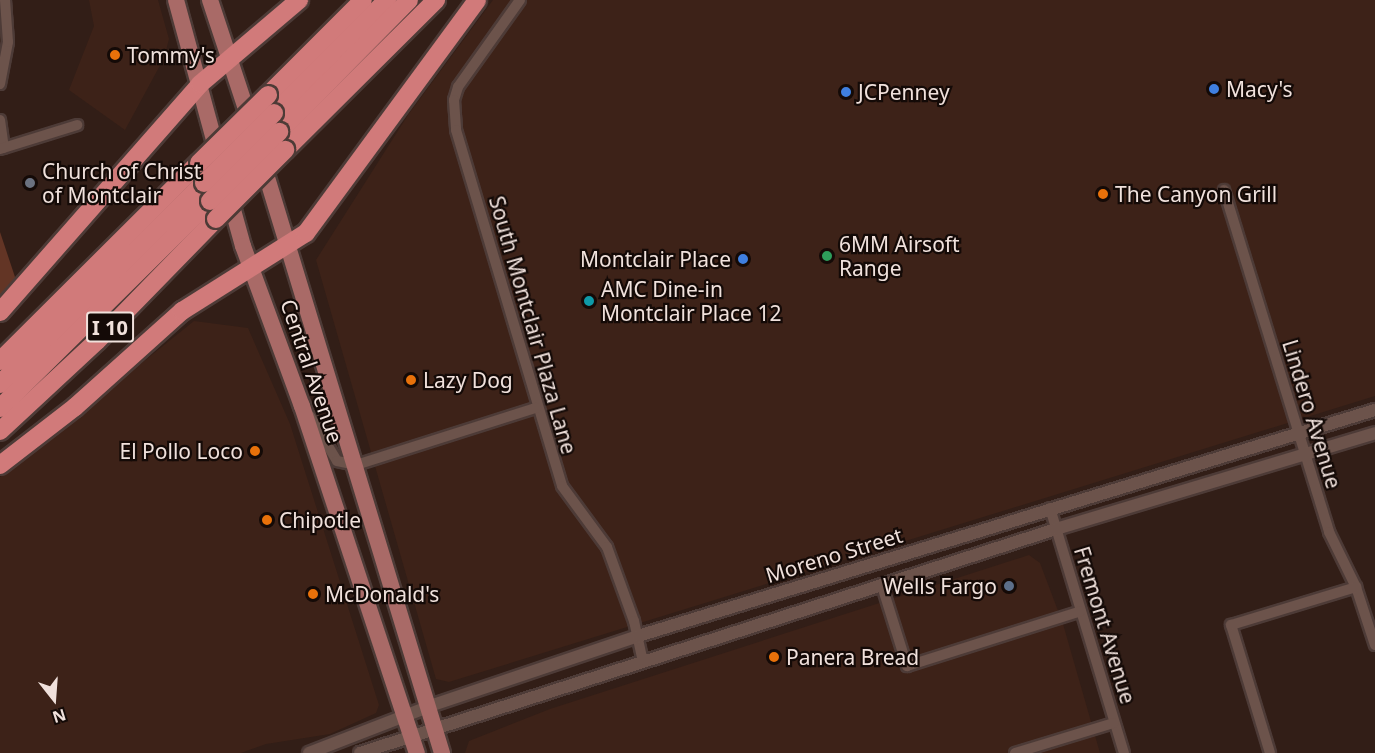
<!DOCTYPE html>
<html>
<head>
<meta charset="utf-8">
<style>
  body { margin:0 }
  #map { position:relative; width:1375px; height:753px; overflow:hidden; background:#321e17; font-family:"Noto Sans",sans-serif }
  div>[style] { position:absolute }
  .built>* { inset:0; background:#3d2218 }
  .green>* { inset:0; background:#633525 }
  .roads { filter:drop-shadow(2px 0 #4d3b37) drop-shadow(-2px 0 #4d3b37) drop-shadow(0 2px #4d3b37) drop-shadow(0 -2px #4d3b37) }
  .minor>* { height:10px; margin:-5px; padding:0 5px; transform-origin:5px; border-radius:5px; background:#6c534b }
  .tertiary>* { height:12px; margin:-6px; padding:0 6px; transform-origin:6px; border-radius:6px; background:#6c534b }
  .primary>* { height:16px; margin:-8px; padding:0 8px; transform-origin:8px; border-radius:8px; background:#a96a67 }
  .motorway>* { height:18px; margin:-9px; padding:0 9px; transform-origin:9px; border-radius:9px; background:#d17a7a }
  .bridges { filter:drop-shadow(2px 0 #4d3b37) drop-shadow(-2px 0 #4d3b37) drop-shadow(0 2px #4d3b37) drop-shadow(0 -2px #4d3b37) }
  .motorway-bridge>* { height:18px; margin:-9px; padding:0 9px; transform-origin:9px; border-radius:9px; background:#d17a7a }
  .dots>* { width:16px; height:16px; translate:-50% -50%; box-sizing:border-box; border:3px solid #140a07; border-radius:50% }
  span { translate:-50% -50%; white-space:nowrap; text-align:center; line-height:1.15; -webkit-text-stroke:4.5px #140a07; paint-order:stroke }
  .shield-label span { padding:2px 4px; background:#140a07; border:2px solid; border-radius:4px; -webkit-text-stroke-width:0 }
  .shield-label { font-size:20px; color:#f0e1dc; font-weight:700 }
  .poi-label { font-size:21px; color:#f0e1dc }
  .left { translate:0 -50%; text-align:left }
  .right { translate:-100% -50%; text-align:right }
  .street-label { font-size:21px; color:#f0e1dc }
  .north { position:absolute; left:24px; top:669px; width:60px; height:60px; -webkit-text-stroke:4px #140a07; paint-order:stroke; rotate:163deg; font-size:16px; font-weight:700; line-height:24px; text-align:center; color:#f0e1dc }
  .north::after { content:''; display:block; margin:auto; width:21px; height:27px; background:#f0e1dc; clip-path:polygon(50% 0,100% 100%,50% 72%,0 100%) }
</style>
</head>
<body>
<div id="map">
  <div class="built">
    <div style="clip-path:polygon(89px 0,158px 0,169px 39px,164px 58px,125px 130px,69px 90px,94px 26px)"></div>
    <div style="clip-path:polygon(493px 0,1375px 0,1375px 396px,449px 682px,436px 679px,316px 260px,408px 115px)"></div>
    <div style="clip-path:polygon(194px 321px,248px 328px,290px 424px,379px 705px,376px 713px,330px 734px,266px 744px,241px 753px,0 753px,0 477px)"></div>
    <div style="clip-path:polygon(1029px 555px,1040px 563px,1063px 624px,1100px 753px,465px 753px,469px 741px,550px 709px)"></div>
  </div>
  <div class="green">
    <div style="clip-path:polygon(0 232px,17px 283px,0 303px)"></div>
  </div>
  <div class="roads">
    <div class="minor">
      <div style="left:520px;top:0;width:107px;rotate:125.5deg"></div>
      <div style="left:458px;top:87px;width:14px;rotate:107deg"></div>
      <div style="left:454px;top:100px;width:30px;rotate:86deg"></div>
      <div style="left:456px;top:130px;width:371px;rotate:73.4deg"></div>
      <div style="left:562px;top:486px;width:76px;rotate:53.6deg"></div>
      <div style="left:607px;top:547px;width:79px;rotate:70deg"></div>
      <div style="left:634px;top:621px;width:42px;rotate:77.6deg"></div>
      <div style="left:0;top:84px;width:43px;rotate:-79.2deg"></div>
      <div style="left:8px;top:42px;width:42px;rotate:-94.1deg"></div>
      <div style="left:0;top:120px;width:28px;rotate:82deg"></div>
      <div style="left:0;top:149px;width:81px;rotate:-17.3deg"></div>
      <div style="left:1224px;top:190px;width:358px;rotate:72.9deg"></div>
      <div style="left:1329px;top:532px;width:61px;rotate:63.9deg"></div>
      <div style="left:1356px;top:587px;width:61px;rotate:71.9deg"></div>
      <div style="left:310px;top:416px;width:52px;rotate:59deg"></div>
      <div style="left:337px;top:461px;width:19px;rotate:12deg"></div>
      <div style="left:356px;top:465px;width:189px;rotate:-17.6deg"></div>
      <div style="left:1050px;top:508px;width:256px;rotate:73.2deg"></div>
      <div style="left:882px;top:586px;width:84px;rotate:72.6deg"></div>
      <div style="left:907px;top:666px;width:182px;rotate:-17.5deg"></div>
      <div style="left:1015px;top:753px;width:103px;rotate:-16.9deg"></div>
      <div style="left:1270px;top:753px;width:134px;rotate:-106.9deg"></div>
      <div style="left:1231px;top:625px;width:131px;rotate:-16.9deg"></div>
    </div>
    <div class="tertiary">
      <div style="left:309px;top:753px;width:130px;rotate:-21.2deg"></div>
      <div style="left:430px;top:706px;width:219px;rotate:-18.6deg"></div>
      <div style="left:638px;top:636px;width:771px;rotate:-17.05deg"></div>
      <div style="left:360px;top:753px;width:731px;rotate:-17.84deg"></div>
      <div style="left:1056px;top:529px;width:333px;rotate:-16.7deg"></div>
    </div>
    <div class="primary">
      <div style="left:176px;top:0;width:164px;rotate:74.8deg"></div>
      <div style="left:210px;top:0;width:131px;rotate:71.7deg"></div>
      <div style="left:262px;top:161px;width:619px;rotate:73.09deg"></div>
      <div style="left:228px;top:192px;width:56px;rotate:74.5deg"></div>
      <div style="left:243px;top:246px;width:171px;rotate:69.8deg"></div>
      <div style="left:302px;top:406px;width:366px;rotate:71.7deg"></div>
    </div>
    <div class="motorway">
      <div style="left:268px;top:95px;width:134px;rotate:-45deg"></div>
      <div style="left:274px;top:113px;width:160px;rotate:-45deg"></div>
      <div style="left:279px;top:132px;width:185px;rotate:-45.4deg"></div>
      <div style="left:285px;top:150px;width:213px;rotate:-44.8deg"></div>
      <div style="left:0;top:312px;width:303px;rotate:-48.7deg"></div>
      <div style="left:200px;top:84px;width:130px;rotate:-40.3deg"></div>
      <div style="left:0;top:361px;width:281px;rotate:-44.9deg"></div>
      <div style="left:0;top:384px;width:286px;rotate:-44.6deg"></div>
      <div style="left:0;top:408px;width:295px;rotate:-44.6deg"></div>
      <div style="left:0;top:431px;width:132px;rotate:-42.9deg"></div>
      <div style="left:97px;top:341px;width:170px;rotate:-45.7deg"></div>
      <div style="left:0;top:465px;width:95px;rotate:-37.7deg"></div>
      <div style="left:75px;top:407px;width:144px;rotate:-41.9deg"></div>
      <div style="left:182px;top:311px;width:146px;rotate:-32.2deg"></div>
      <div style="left:306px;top:233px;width:289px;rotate:-53.7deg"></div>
    </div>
  </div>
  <div class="bridges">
    <div class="motorway-bridge">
      <div style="left:199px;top:163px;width:97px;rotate:-44.6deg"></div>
      <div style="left:204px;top:183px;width:99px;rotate:-45deg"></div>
      <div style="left:210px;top:201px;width:98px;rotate:-45deg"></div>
      <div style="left:216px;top:219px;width:98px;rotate:-45deg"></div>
    </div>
  </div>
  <div class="dots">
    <div style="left:115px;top:55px;background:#e8710a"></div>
    <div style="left:1214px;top:89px;background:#3f7fe0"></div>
    <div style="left:846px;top:92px;background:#3f7fe0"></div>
    <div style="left:30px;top:183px;background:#6b7280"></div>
    <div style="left:1103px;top:194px;background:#e8710a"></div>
    <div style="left:827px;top:256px;background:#2e9e5b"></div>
    <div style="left:743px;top:259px;background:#3f7fe0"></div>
    <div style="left:589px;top:301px;background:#0f9aa8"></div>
    <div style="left:411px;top:380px;background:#e8710a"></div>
    <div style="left:255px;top:451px;background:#e8710a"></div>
    <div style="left:267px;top:520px;background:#e8710a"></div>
    <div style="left:1009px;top:586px;background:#5c6f8a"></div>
    <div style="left:313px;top:594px;background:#e8710a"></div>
    <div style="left:774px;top:657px;background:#e8710a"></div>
  </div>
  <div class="shield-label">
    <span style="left:110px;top:327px">I 10</span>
  </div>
  <div class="poi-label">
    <span class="left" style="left:127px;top:55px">Tommy's</span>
    <span class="left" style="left:1226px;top:89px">Macy's</span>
    <span class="left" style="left:858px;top:92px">JCPenney</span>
    <span class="left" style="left:42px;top:183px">Church of Christ<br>of Montclair</span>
    <span class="left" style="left:1115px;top:194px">The Canyon Grill</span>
    <span class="left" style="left:839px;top:256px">6MM Airsoft<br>Range</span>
    <span class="right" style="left:731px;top:259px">Montclair Place</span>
    <span class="left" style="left:601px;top:301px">AMC Dine-in<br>Montclair Place 12</span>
    <span class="left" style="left:423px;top:380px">Lazy Dog</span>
    <span class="right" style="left:243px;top:451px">El Pollo Loco</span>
    <span class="left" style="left:279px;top:520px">Chipotle</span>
    <span class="right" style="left:997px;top:586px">Wells Fargo</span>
    <span class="left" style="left:325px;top:594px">McDonald's</span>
    <span class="left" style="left:786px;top:657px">Panera Bread</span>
  </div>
  <div class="street-label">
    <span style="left:533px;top:325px;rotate:74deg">South Montclair Plaza Lane</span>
    <span style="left:312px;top:371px;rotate:71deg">Central Avenue</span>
    <span style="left:1312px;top:414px;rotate:73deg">Lindero Avenue</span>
    <span style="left:834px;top:555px;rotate:-17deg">Moreno Street</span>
    <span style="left:1105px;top:625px;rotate:73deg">Fremont Avenue</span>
  </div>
  <div class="north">N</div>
</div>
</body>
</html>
